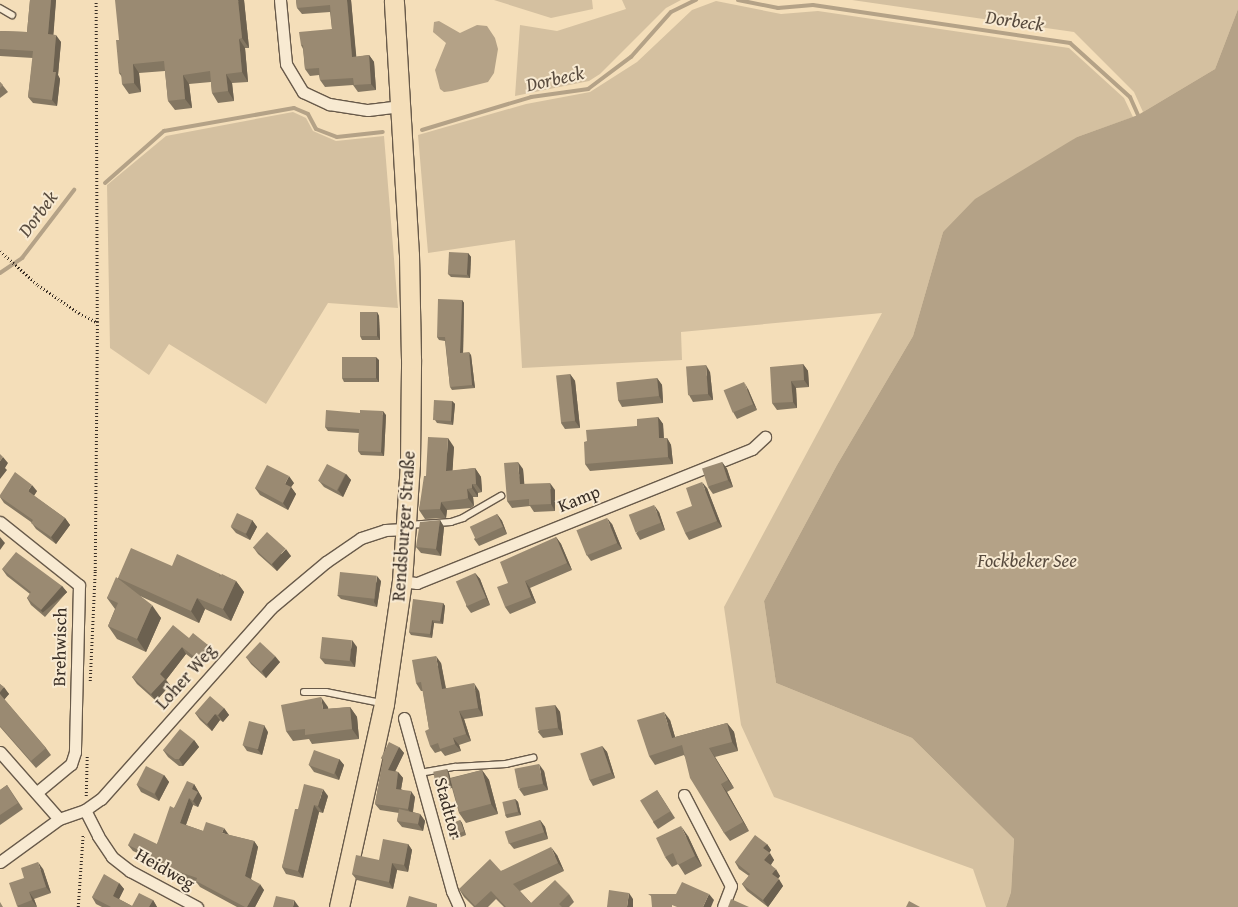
<!DOCTYPE html>
<html>
<head>
<meta charset="utf-8">
<style>
  body { margin:0 }
  #map { position:relative; width:1238px; height:907px; overflow:hidden; background:#f4deb9; font-family:"Gentium Book Plus",serif }
  div>[style] { position:absolute }
  .green>* { inset:0; background:#d4c0a0 }
  .water>* { inset:0; background:#b4a287 }
  .stream>* { height:4px; margin:-2px; padding:0 2px; transform-origin:2px; border-radius:2px; background:#b4a287 }
  .path>* { height:2.5px; margin-top:-1.25px; transform-origin:0; background:repeating-linear-gradient(90deg,#392e25 0 1px,transparent 0 3.5px) }
  .roads { filter:drop-shadow(1px 0 #685a4a) drop-shadow(-1px 0 #685a4a) drop-shadow(0 1px #685a4a) drop-shadow(0 -1px #685a4a) }
  .lane>* { height:5.5px; margin:-2.75px; padding:0 2.75px; transform-origin:2.75px; border-radius:2.75px; background:#f8ead2 }
  .street>* { height:11px; margin:-5.5px; padding:0 5.5px; transform-origin:5.5px; border-radius:5.5px; background:#f8ead2 }
  .primary>* { height:19px; margin:-9.5px; padding:0 9.5px; transform-origin:9.5px; border-radius:9.5px; background:#f4deb9 }
  .wall>* { inset:0; background:#847762 }
  .shaded-wall>* { inset:0; background:#6c6150; transform-origin:0 0 }
  .building>* { inset:0; background:#9a8a72; transform-origin:0 0 }
  span { translate:-50% -50%; white-space:nowrap; text-align:center; line-height:1.15; -webkit-text-stroke:4px #f8ead2; paint-order:stroke }
  .street-label { font-size:18px; color:#392e25 }
  .water-label { font-size:19px; color:#584b3e; font-style:italic }
</style>
</head>
<body>
<div id="map">
  <div class="green">
    <div style="clip-path:polygon(494px 0,592px 0,593px 9px,551px 18px)"></div>
    <div style="clip-path:polygon(622px 0,681px 0,666px 8px,600px 74px,589px 81px,515px 96px,520px 25px,557px 31px,626px 9px)"></div>
    <div style="clip-path:polygon(852px 0,1238px 0,1238px 9px,1215px 69px,1143px 112px,1134px 92px,1074px 32px)"></div>
    <div style="clip-path:polygon(716px 1px,781px 14px,818px 11px,1069px 48px,1124px 98px,1133px 117px,1077px 137px,943px 232px,913px 336px,837px 465px,764px 601px,776px 683px,912px 738px,1014px 839px,1011px 892px,1006px 907px,986px 907px,973px 869px,774px 797px,741px 725px,724px 607px,882px 313px,681px 332px,682px 360px,522px 368px,515px 240px,428px 253px,418px 135px,526px 104px,590px 92px,637px 62px,692px 10px)"></div>
    <div style="clip-path:polygon(293px 112px,306px 118px,313px 131px,336px 141px,384px 136px,398px 308px,328px 303px,266px 404px,169px 344px,149px 375px,110px 348px,107px 185px,166px 136px)"></div>
  </div>
  <div class="water">
    <div style="clip-path:polygon(1238px 9px,1238px 907px,1006px 907px,1011px 892px,1014px 839px,912px 738px,776px 683px,764px 601px,837px 465px,913px 336px,943px 232px,975px 199px,1077px 137px,1138px 115px,1215px 69px)"></div>
    <div style="clip-path:polygon(439px 21px,460px 33px,477px 25px,487px 26px,495px 38px,498px 49px,494px 73px,488px 82px,452px 91px,444px 92px,440px 89px,435px 70px,446px 43px,433px 32px,434px 22px)"></div>
  </div>
  <div class="stream">
    <div style="left:738px;top:0;width:41px;rotate:11.3deg"></div>
    <div style="left:778px;top:8px;width:35px;rotate:-5deg"></div>
    <div style="left:813px;top:5px;width:260px;rotate:8.4deg"></div>
    <div style="left:1070px;top:43px;width:81px;rotate:42deg"></div>
    <div style="left:1130px;top:97px;width:20px;rotate:66deg"></div>
    <div style="left:422px;top:130px;width:114px;rotate:-16.8deg"></div>
    <div style="left:531px;top:97px;width:58px;rotate:-8deg"></div>
    <div style="left:588px;top:89px;width:54px;rotate:-36.7deg"></div>
    <div style="left:631px;top:57px;width:60px;rotate:-48.4deg"></div>
    <div style="left:671px;top:12px;width:28px;rotate:-26deg"></div>
    <div style="left:105px;top:183px;width:79px;rotate:-41.4deg"></div>
    <div style="left:164px;top:131px;width:132px;rotate:-10deg"></div>
    <div style="left:294px;top:108px;width:15px;rotate:23deg"></div>
    <div style="left:308px;top:114px;width:17px;rotate:62deg"></div>
    <div style="left:316px;top:129px;width:22px;rotate:21deg"></div>
    <div style="left:337px;top:137px;width:46px;rotate:-6.2deg"></div>
    <div style="left:0;top:273px;width:27px;rotate:-34deg"></div>
    <div style="left:22px;top:258px;width:86px;rotate:-52.6deg"></div>
  </div>
  <div class="path">
    <div style="left:0;top:251px;width:51px;rotate:41.8deg"></div>
    <div style="left:38px;top:285px;width:50px;rotate:34.3deg"></div>
    <div style="left:79px;top:313px;width:20px;rotate:27deg"></div>
    <div style="left:90px;top:681px;width:110px;rotate:-87.4deg"></div>
    <div style="left:95px;top:571px;width:249px;rotate:-89.5deg"></div>
    <div style="left:97px;top:322px;width:322px;rotate:-90.2deg"></div>
    <div style="left:86px;top:796px;width:40px;rotate:-88.6deg"></div>
    <div style="left:78px;top:907px;width:73px;rotate:-86.1deg"></div>
  </div>
  <div class="roads">
    <div class="lane">
      <div style="left:0;top:8px;width:14px;rotate:30deg"></div>
      <div style="left:408px;top:525px;width:43px;rotate:-4deg"></div>
      <div style="left:451px;top:522px;width:13px;rotate:-18deg"></div>
      <div style="left:463px;top:518px;width:44px;rotate:-30.1deg"></div>
      <div style="left:304px;top:692px;width:22px"></div>
      <div style="left:326px;top:692px;width:56px;rotate:11.3deg"></div>
      <div style="left:420px;top:773px;width:36px;rotate:-10deg"></div>
      <div style="left:455px;top:767px;width:51px;rotate:-3.4deg"></div>
      <div style="left:506px;top:764px;width:28px;rotate:-13deg"></div>
    </div>
    <div class="street">
      <div style="left:280px;top:0;width:64px;rotate:84.6deg"></div>
      <div style="left:286px;top:64px;width:33px;rotate:59deg"></div>
      <div style="left:303px;top:92px;width:29px;rotate:25deg"></div>
      <div style="left:329px;top:104px;width:39px;rotate:9deg"></div>
      <div style="left:368px;top:110px;width:31px;rotate:-7deg"></div>
      <div style="left:0;top:522px;width:101px;rotate:38.6deg"></div>
      <div style="left:79px;top:585px;width:167px;rotate:91.4deg"></div>
      <div style="left:75px;top:752px;width:13px;rotate:108deg"></div>
      <div style="left:71px;top:764px;width:45px;rotate:140.4deg"></div>
      <div style="left:402px;top:581px;width:15px;rotate:8deg"></div>
      <div style="left:417px;top:583px;width:361px;rotate:-21.8deg"></div>
      <div style="left:752px;top:449px;width:18px;rotate:-43deg"></div>
      <div style="left:404px;top:718px;width:180px;rotate:74.5deg"></div>
      <div style="left:452px;top:891px;width:17px;rotate:66deg"></div>
      <div style="left:0;top:752px;width:89px;rotate:48.6deg"></div>
      <div style="left:684px;top:795px;width:102px;rotate:62.7deg"></div>
      <div style="left:731px;top:886px;width:22px;rotate:111deg"></div>
      <div style="left:85px;top:810px;width:29px;rotate:63deg"></div>
      <div style="left:98px;top:836px;width:25px;rotate:56deg"></div>
      <div style="left:112px;top:857px;width:23px;rotate:38deg"></div>
      <div style="left:130px;top:871px;width:76px;rotate:28.2deg"></div>
      <div style="left:0;top:862px;width:73px;rotate:-36.1deg"></div>
      <div style="left:59px;top:819px;width:28px;rotate:-19deg"></div>
      <div style="left:85px;top:810px;width:19px;rotate:-35deg"></div>
      <div style="left:101px;top:799px;width:256px;rotate:-48.3deg"></div>
      <div style="left:271px;top:608px;width:72px;rotate:-39.9deg"></div>
      <div style="left:326px;top:562px;width:42px;rotate:-34.4deg"></div>
      <div style="left:361px;top:538px;width:25px;rotate:-18deg"></div>
      <div style="left:385px;top:530px;width:21px;rotate:-3deg"></div>
    </div>
    <div class="primary">
      <div style="left:339px;top:907px;width:208px;rotate:-77.5deg"></div>
      <div style="left:384px;top:704px;width:124px;rotate:-81.7deg"></div>
      <div style="left:402px;top:581px;width:118px;rotate:-86.1deg"></div>
      <div style="left:410px;top:463px;width:104px;rotate:-89.4deg"></div>
      <div style="left:411px;top:359px;width:104px;rotate:-91.1deg"></div>
      <div style="left:409px;top:255px;width:255px;rotate:-93.4deg"></div>
    </div>
  </div>
  <div class="wall">
    <div style="clip-path:polygon(30px 0,56px 0,53px 35px,61px 42px,58px 75px,60px 79px,57px 106px,33px 103px,28px 97px,33px 58px,0 56px,0 31px,27px 32px)"></div>
    <div style="clip-path:polygon(244px 0,249px 48px,245px 48px,248px 82px,232px 83px,234px 101px,218px 103px,212px 93px,211px 82px,189px 84px,192px 108px,175px 110px,168px 101px,165px 71px,139px 73px,141px 92px,129px 94px,122px 84px,122px 77px,119px 73px,119px 40px)"></div>
    <div style="clip-path:polygon(296px 0,351px 0,356px 57px,369px 55px,374px 62px,376px 90px,358px 92px,353px 85px,325px 87px,320px 80px,319px 75px,310px 76px,305px 69px,303px 49px,301px 45px,332px 29px,330px 12px,302px 14px,297px 8px)"></div>
    <div style="clip-path:polygon(0 82px,8px 92px,0 98px)"></div>
    <div style="clip-path:polygon(468px 253px,471px 257px,470px 278px,451px 277px,448px 274px)"></div>
    <div style="clip-path:polygon(462px 300px,464px 303px,463px 353px,471px 355px,475px 388px,452px 390px,450px 387px,445px 341px,439px 340px,437px 337px)"></div>
    <div style="clip-path:polygon(377px 312px,379px 316px,380px 340px,362px 340px,360px 336px)"></div>
    <div style="clip-path:polygon(379px 360px,379px 382px,344px 382px,342px 378px)"></div>
    <div style="clip-path:polygon(803px 364px,808px 371px,809px 387px,796px 388px,797px 408px,777px 410px,772px 403px)"></div>
    <div style="clip-path:polygon(710px 372px,713px 400px,693px 402px,689px 395px)"></div>
    <div style="clip-path:polygon(570px 374px,575px 381px,580px 428px,565px 429px,561px 423px)"></div>
    <div style="clip-path:polygon(657px 378px,662px 385px,663px 403px,622px 407px,618px 400px)"></div>
    <div style="clip-path:polygon(748px 389px,757px 410px,737px 419px,733px 412px)"></div>
    <div style="clip-path:polygon(452px 401px,455px 404px,453px 425px,437px 423px,435px 420px)"></div>
    <div style="clip-path:polygon(360px 413px,386px 415px,384px 456px,361px 455px,358px 451px,359px 433px,328px 431px,325px 427px)"></div>
    <div style="clip-path:polygon(658px 417px,663px 424px,664px 438px,667px 438px,671px 445px,673px 464px,590px 471px,585px 464px,587px 441px,637px 426px)"></div>
    <div style="clip-path:polygon(454px 447px,452px 471px,475px 468px,481px 477px,482px 492px,478px 493px,478px 497px,473px 497px,474px 506px,471px 508px,447px 510px,446px 518px,425px 519px,419px 510px,426px 476px)"></div>
    <div style="clip-path:polygon(722px 462px,727px 469px,733px 487px,713px 494px,708px 487px)"></div>
    <div style="clip-path:polygon(523px 469px,524px 484px,555px 490px,555px 511px,534px 512px,530px 506px,512px 508px,507px 501px)"></div>
    <div style="clip-path:polygon(346px 474px,351px 480px,343px 497px,324px 487px,319px 481px)"></div>
    <div style="clip-path:polygon(294px 483px,291px 487px,296px 494px,288px 510px,260px 495px,255px 488px)"></div>
    <div style="clip-path:polygon(707px 488px,722px 527px,689px 540px,685px 533px,692px 506px)"></div>
    <div style="clip-path:polygon(37px 491px,34px 496px,65px 518px,70px 525px,56px 544px,36px 529px,31px 522px,4px 503px,0 497px)"></div>
    <div style="clip-path:polygon(659px 512px,665px 530px,640px 540px,636px 533px)"></div>
    <div style="clip-path:polygon(497px 514px,502px 521px,507px 534px,479px 546px,474px 539px)"></div>
    <div style="clip-path:polygon(252px 520px,257px 527px,250px 540px,236px 533px,231px 527px)"></div>
    <div style="clip-path:polygon(440px 520px,444px 527px,441px 556px,421px 553px,416px 547px)"></div>
    <div style="clip-path:polygon(612px 524px,622px 549px,591px 561px,586px 554px)"></div>
    <div style="clip-path:polygon(556px 537px,561px 544px,572px 570px,530px 588px,536px 603px,510px 614px,505px 607px,508px 583px)"></div>
    <div style="clip-path:polygon(253px 547px,291px 556px,277px 571px,258px 554px)"></div>
    <div style="clip-path:polygon(172px 566px,220px 574px,221px 575px,236px 581px,244px 592px,231px 621px,205px 609px,199px 623px,140px 596px,161px 618px,146px 652px,117px 639px,108px 626px,115px 609px,107px 598px,118px 578px)"></div>
    <div style="clip-path:polygon(2px 569px,62px 586px,67px 592px,45px 617px,31px 605px,27px 598px,30px 594px,7px 576px)"></div>
    <div style="clip-path:polygon(475px 573px,480px 579px,490px 605px,471px 613px,466px 606px)"></div>
    <div style="clip-path:polygon(381px 581px,377px 607px,341px 599px,337px 595px)"></div>
    <div style="clip-path:polygon(443px 603px,445px 606px,443px 624px,434px 623px,432px 638px,411px 635px,409px 632px)"></div>
    <div style="clip-path:polygon(189px 638px,208px 645px,213px 652px,202px 666px,186px 654px,166px 680px,170px 685px,156px 701px,137px 684px,132px 677px)"></div>
    <div style="clip-path:polygon(357px 647px,355px 667px,325px 664px,320px 658px)"></div>
    <div style="clip-path:polygon(246px 657px,280px 662px,266px 678px,251px 664px)"></div>
    <div style="clip-path:polygon(441px 663px,446px 688px,479px 691px,483px 716px,464px 719px,471px 741px,459px 745px,461px 751px,445px 756px,441px 751px,435px 753px,430px 746px,429px 729px,423px 691px,421px 691px,416px 683px)"></div>
    <div style="clip-path:polygon(0 684px,9px 694px,4px 699px,46px 748px,51px 755px,36px 768px,0 727px)"></div>
    <div style="clip-path:polygon(555px 705px,560px 712px,563px 735px,543px 738px,538px 732px)"></div>
    <div style="clip-path:polygon(328px 707px,328px 709px,350px 707px,357px 717px,359px 739px,312px 744px,309px 739px,293px 741px,286px 731px)"></div>
    <div style="clip-path:polygon(224px 708px,229px 715px,223px 722px,220px 720px,212px 731px,200px 720px,195px 713px)"></div>
    <div style="clip-path:polygon(670px 720px,675px 737px,727px 723px,734px 732px,738px 751px,715px 757px,734px 788px,727px 792px,749px 831px,730px 841px,724px 833px,684px 755px,655px 765px,649px 756px)"></div>
    <div style="clip-path:polygon(268px 732px,262px 755px,247px 751px,243px 745px)"></div>
    <div style="clip-path:polygon(194px 740px,199px 747px,183px 766px,179px 766px,168px 757px,163px 750px)"></div>
    <div style="clip-path:polygon(602px 746px,607px 752px,615px 778px,593px 786px,589px 779px)"></div>
    <div style="clip-path:polygon(399px 747px,404px 753px,395px 771px,398px 772px,403px 778px,401px 789px,415px 797px,413px 812px,420px 814px,425px 821px,423px 831px,402px 827px,397px 821px,399px 813px,380px 810px,375px 804px,383px 760px,381px 758px)"></div>
    <div style="clip-path:polygon(339px 759px,344px 765px,339px 780px,314px 772px,309px 765px)"></div>
    <div style="clip-path:polygon(447px 769px,449px 773px,450px 778px,482px 770px,489px 780px,498px 814px,466px 823px,459px 813px,452px 788px,439px 791px,437px 788px)"></div>
    <div style="clip-path:polygon(544px 771px,548px 790px,524px 796px,519px 789px)"></div>
    <div style="clip-path:polygon(164px 775px,169px 782px,159px 801px,141px 792px,137px 785px)"></div>
    <div style="clip-path:polygon(194px 784px,202px 798px,198px 807px,193px 805px,186px 825px,203px 831px,229px 835px,254px 841px,258px 847px,251px 879px,264px 890px,255px 907px,237px 907px,200px 887px,197px 883px,161px 870px,157px 864px,157px 862px,133px 851px,128px 845px,157px 844px,174px 808px)"></div>
    <div style="clip-path:polygon(7px 785px,23px 809px,0 825px,0 790px)"></div>
    <div style="clip-path:polygon(657px 790px,675px 818px,658px 829px,653px 822px)"></div>
    <div style="clip-path:polygon(328px 796px,323px 813px,319px 812px,303px 878px,286px 874px,282px 867px,298px 809px)"></div>
    <div style="clip-path:polygon(515px 799px,518px 802px,521px 815px,507px 818px,505px 815px)"></div>
    <div style="clip-path:polygon(460px 820px,462px 823px,466px 835px,453px 840px,450px 836px)"></div>
    <div style="clip-path:polygon(540px 820px,545px 827px,548px 839px,514px 849px,509px 843px)"></div>
    <div style="clip-path:polygon(688px 836px,702px 866px,685px 875px,678px 864px,672px 867px,665px 857px)"></div>
    <div style="clip-path:polygon(408px 844px,412px 850px,408px 872px,397px 870px,393px 889px,357px 880px,352px 874px,379px 860px)"></div>
    <div style="clip-path:polygon(767px 844px,771px 850px,769px 853px,774px 860px,771px 865px,780px 876px,778px 879px,783px 886px,768px 907px,747px 891px,742px 884px,749px 876px,739px 869px,735px 862px)"></div>
    <div style="clip-path:polygon(557px 855px,564px 871px,520px 891px,531px 903px,569px 894px,574px 902px,569px 907px,504px 907px,496px 899px,488px 907px,474px 907px,464px 897px,459px 889px,501px 871px)"></div>
    <div style="clip-path:polygon(43px 869px,51px 893px,34px 899px,37px 907px,18px 907px,17px 906px,24px 878px)"></div>
    <div style="clip-path:polygon(119px 883px,124px 889px,119px 899px,132px 906px,153px 900px,157px 907px,102px 907px,96px 904px,92px 897px)"></div>
  </div>
  <div class="shaded-wall">
    <div style="clip-path:polygon(51px 0,56px 0,53px 41px,48px 34px)"></div>
    <div style="clip-path:polygon(238px 0,244px 0,249px 48px,242px 38px)"></div>
    <div style="clip-path:polygon(347px 0,351px 0,357px 64px,352px 57px)"></div>
    <div style="clip-path:polygon(56px 35px,61px 42px,58px 75px,60px 79px,57px 106px,52px 100px,53px 72px)"></div>
    <div style="clip-path:polygon(239px 39px,245px 48px,248px 82px,242px 72px)"></div>
    <div style="clip-path:polygon(369px 55px,374px 62px,376px 90px,371px 84px)"></div>
    <div style="clip-path:polygon(133px 64px,139px 73px,141px 92px,134px 83px)"></div>
    <div style="clip-path:polygon(226px 74px,232px 83px,234px 101px,228px 91px)"></div>
    <div style="clip-path:polygon(183px 75px,189px 84px,192px 108px,185px 99px)"></div>
    <div style="clip-path:polygon(468px 253px,471px 257px,470px 278px,467px 274px)"></div>
    <div style="clip-path:polygon(462px 300px,464px 303px,463px 356px,460px 353px)"></div>
    <div style="clip-path:polygon(377px 312px,379px 316px,380px 340px,377px 336px)"></div>
    <div style="clip-path:polygon(469px 352px,471px 355px,475px 388px,472px 385px)"></div>
    <div style="clip-path:polygon(376px 357px,379px 360px,379px 382px,376px 378px)"></div>
    <div style="clip-path:polygon(803px 364px,808px 371px,809px 387px,804px 380px)"></div>
    <div style="clip-path:polygon(706px 365px,710px 372px,713px 400px,708px 394px)"></div>
    <div style="clip-path:polygon(570px 374px,575px 381px,580px 428px,575px 421px)"></div>
    <div style="clip-path:polygon(657px 378px,662px 385px,663px 403px,659px 396px)"></div>
    <div style="clip-path:polygon(791px 381px,796px 388px,797px 408px,793px 402px)"></div>
    <div style="clip-path:polygon(744px 382px,748px 389px,757px 410px,753px 404px)"></div>
    <div style="clip-path:polygon(452px 401px,455px 404px,453px 425px,451px 421px)"></div>
    <div style="clip-path:polygon(383px 411px,386px 415px,384px 456px,381px 452px)"></div>
    <div style="clip-path:polygon(658px 417px,663px 424px,664px 445px,659px 438px)"></div>
    <div style="clip-path:polygon(448px 438px,454px 447px,452px 480px,446px 471px)"></div>
    <div style="clip-path:polygon(667px 438px,671px 445px,673px 464px,668px 457px)"></div>
    <div style="clip-path:polygon(3px 457px,8px 463px,5px 468px,7px 470px,0 479px,0 461px)"></div>
    <div style="clip-path:polygon(518px 462px,523px 469px,525px 491px,520px 484px)"></div>
    <div style="clip-path:polygon(722px 462px,727px 469px,733px 487px,728px 480px)"></div>
    <div style="clip-path:polygon(475px 468px,481px 477px,482px 492px,476px 484px)"></div>
    <div style="clip-path:polygon(346px 474px,351px 480px,343px 497px,338px 490px)"></div>
    <div style="clip-path:polygon(289px 476px,294px 483px,291px 487px,296px 494px,288px 510px,283px 503px,285px 484px)"></div>
    <div style="clip-path:polygon(702px 482px,707px 488px,722px 527px,717px 521px)"></div>
    <div style="clip-path:polygon(550px 483px,555px 490px,555px 511px,551px 504px)"></div>
    <div style="clip-path:polygon(472px 484px,478px 493px,478px 497px,472px 488px)"></div>
    <div style="clip-path:polygon(32px 485px,37px 491px,32px 498px,28px 491px)"></div>
    <div style="clip-path:polygon(467px 489px,473px 497px,474px 506px,468px 498px)"></div>
    <div style="clip-path:polygon(441px 502px,447px 510px,446px 518px,440px 509px)"></div>
    <div style="clip-path:polygon(654px 505px,659px 512px,665px 530px,661px 523px)"></div>
    <div style="clip-path:polygon(497px 514px,502px 521px,507px 534px,503px 527px)"></div>
    <div style="clip-path:polygon(65px 518px,70px 525px,56px 544px,51px 537px)"></div>
    <div style="clip-path:polygon(607px 518px,612px 524px,622px 549px,617px 543px)"></div>
    <div style="clip-path:polygon(252px 520px,257px 527px,250px 540px,245px 533px)"></div>
    <div style="clip-path:polygon(440px 520px,444px 527px,441px 556px,436px 549px)"></div>
    <div style="clip-path:polygon(0 537px,5px 543px,0 550px)"></div>
    <div style="clip-path:polygon(556px 537px,561px 544px,572px 570px,567px 563px)"></div>
    <div style="clip-path:polygon(286px 549px,291px 556px,277px 571px,272px 564px)"></div>
    <div style="clip-path:polygon(475px 573px,480px 579px,490px 605px,486px 598px)"></div>
    <div style="clip-path:polygon(377px 576px,381px 581px,377px 607px,374px 602px)"></div>
    <div style="clip-path:polygon(236px 581px,244px 592px,231px 621px,223px 609px)"></div>
    <div style="clip-path:polygon(525px 581px,530px 588px,536px 603px,531px 597px)"></div>
    <div style="left:62px;top:586px;width:8px;height:32px;rotate:50deg"></div>
    <div style="clip-path:polygon(197px 598px,205px 609px,199px 623px,191px 611px)"></div>
    <div style="clip-path:polygon(443px 603px,445px 606px,443px 624px,440px 621px)"></div>
    <div style="clip-path:polygon(152px 605px,161px 618px,146px 652px,137px 639px)"></div>
    <div style="clip-path:polygon(432px 620px,434px 623px,432px 638px,430px 634px)"></div>
    <div style="clip-path:polygon(352px 640px,357px 647px,355px 667px,350px 660px)"></div>
    <div style="clip-path:polygon(208px 645px,213px 652px,202px 666px,197px 659px)"></div>
    <div style="clip-path:polygon(182px 647px,186px 654px,166px 680px,170px 685px,156px 701px,151px 694px,160px 674px)"></div>
    <div style="clip-path:polygon(275px 656px,280px 662px,266px 678px,262px 671px)"></div>
    <div style="clip-path:polygon(436px 656px,441px 663px,447px 696px,442px 689px)"></div>
    <div style="clip-path:polygon(474px 683px,479px 691px,483px 716px,478px 708px)"></div>
    <div style="clip-path:polygon(4px 687px,9px 694px,4px 700px,0 695px,0 692px)"></div>
    <div style="clip-path:polygon(321px 697px,328px 707px,330px 719px,323px 709px)"></div>
    <div style="clip-path:polygon(555px 705px,560px 712px,563px 735px,558px 728px)"></div>
    <div style="clip-path:polygon(350px 707px,357px 717px,359px 739px,352px 729px)"></div>
    <div style="clip-path:polygon(224px 708px,229px 715px,223px 722px,218px 715px)"></div>
    <div style="clip-path:polygon(459px 711px,464px 719px,471px 741px,466px 734px)"></div>
    <div style="clip-path:polygon(664px 712px,670px 720px,678px 747px,672px 738px)"></div>
    <div style="clip-path:polygon(215px 714px,220px 720px,212px 731px,207px 724px)"></div>
    <div style="clip-path:polygon(727px 723px,734px 732px,738px 751px,732px 742px)"></div>
    <div style="clip-path:polygon(264px 725px,268px 732px,262px 755px,257px 749px)"></div>
    <div style="clip-path:polygon(453px 738px,459px 745px,461px 751px,455px 744px)"></div>
    <div style="clip-path:polygon(194px 740px,199px 747px,183px 766px,179px 759px)"></div>
    <div style="clip-path:polygon(602px 746px,607px 752px,615px 778px,611px 772px)"></div>
    <div style="clip-path:polygon(399px 747px,404px 753px,393px 776px,388px 770px)"></div>
    <div style="clip-path:polygon(709px 748px,715px 757px,734px 788px,728px 780px)"></div>
    <div style="clip-path:polygon(339px 759px,344px 765px,339px 780px,335px 773px)"></div>
    <div style="clip-path:polygon(539px 764px,544px 771px,548px 790px,543px 784px)"></div>
    <div style="clip-path:polygon(447px 769px,449px 773px,453px 788px,450px 784px)"></div>
    <div style="clip-path:polygon(482px 770px,489px 780px,498px 814px,491px 804px)"></div>
    <div style="clip-path:polygon(398px 772px,403px 778px,400px 795px,396px 789px)"></div>
    <div style="clip-path:polygon(164px 775px,169px 782px,159px 801px,155px 794px)"></div>
    <div style="clip-path:polygon(194px 784px,202px 798px,198px 807px,193px 801px,192px 789px)"></div>
    <div style="clip-path:polygon(721px 784px,727px 792px,749px 831px,743px 822px)"></div>
    <div style="clip-path:polygon(323px 789px,328px 796px,323px 813px,318px 806px)"></div>
    <div style="clip-path:polygon(411px 791px,415px 797px,412px 816px,408px 809px)"></div>
    <div style="clip-path:polygon(189px 798px,193px 805px,184px 830px,180px 823px)"></div>
    <div style="clip-path:polygon(515px 799px,518px 802px,521px 815px,518px 812px)"></div>
    <div style="clip-path:polygon(314px 805px,319px 812px,303px 878px,298px 871px)"></div>
    <div style="clip-path:polygon(420px 814px,425px 821px,423px 831px,418px 824px)"></div>
    <div style="clip-path:polygon(460px 820px,462px 823px,466px 835px,464px 831px)"></div>
    <div style="clip-path:polygon(540px 820px,545px 827px,548px 839px,544px 832px)"></div>
    <div style="clip-path:polygon(681px 826px,688px 836px,702px 866px,695px 856px)"></div>
    <div style="clip-path:polygon(224px 828px,229px 835px,222px 833px)"></div>
    <div style="clip-path:polygon(254px 841px,258px 847px,250px 883px,245px 876px)"></div>
    <div style="clip-path:polygon(408px 844px,412px 850px,408px 872px,404px 865px)"></div>
    <div style="clip-path:polygon(767px 844px,771px 850px,768px 855px,763px 848px)"></div>
    <div style="clip-path:polygon(551px 847px,557px 855px,564px 871px,558px 863px)"></div>
    <div style="clip-path:polygon(770px 853px,774px 860px,769px 867px,764px 860px)"></div>
    <div style="clip-path:polygon(38px 862px,43px 869px,51px 893px,46px 887px)"></div>
    <div style="clip-path:polygon(392px 863px,397px 870px,393px 889px,389px 882px)"></div>
    <div style="clip-path:polygon(776px 869px,780px 876px,776px 881px,772px 874px)"></div>
    <div style="clip-path:polygon(779px 879px,783px 886px,768px 907px,763px 900px)"></div>
    <div style="clip-path:polygon(119px 883px,124px 889px,117px 903px,113px 896px)"></div>
    <div style="clip-path:polygon(260px 884px,264px 890px,255px 907px,247px 907px)"></div>
    <div style="clip-path:polygon(29px 892px,34px 899px,37px 907px,32px 900px)"></div>
    <div style="clip-path:polygon(629px 893px,633px 899px,633px 907px,627px 907px)"></div>
    <div style="clip-path:polygon(709px 894px,714px 900px,711px 907px,703px 907px)"></div>
    <div style="clip-path:polygon(153px 900px,157px 907px,149px 907px)"></div>
    <div style="clip-path:polygon(294px 900px,299px 907px,293px 907px)"></div>
  </div>
  <div class="building">
    <div style="clip-path:polygon(30px 0,51px 0,48px 34px,56px 35px,53px 72px,56px 72px,52px 100px,28px 97px,33px 51px,0 49px,0 31px,27px 32px)"></div>
    <div style="clip-path:polygon(115px 0,238px 0,242px 38px,239px 39px,242px 72px,226px 74px,228px 91px,212px 93px,210px 71px,183px 75px,185px 99px,168px 101px,164px 61px,133px 64px,134px 83px,122px 84px,121px 73px,119px 73px,116px 40px,119px 40px)"></div>
    <div style="clip-path:polygon(296px 0,347px 0,352px 57px,369px 55px,371px 84px,354px 85px,353px 78px,320px 80px,319px 68px,305px 69px,303px 45px,301px 45px,299px 32px,332px 29px,330px 5px,297px 8px)"></div>
    <div style="clip-path:polygon(0 82px,3px 85px,0 88px)"></div>
    <div style="left:449px;top:252px;width:19px;height:22px;rotate:3deg"></div>
    <div style="clip-path:polygon(438px 299px,462px 300px,460px 353px,469px 352px,472px 385px,450px 387px,445px 337px,437px 337px)"></div>
    <div style="left:360px;top:312px;width:17px;height:24px"></div>
    <div style="left:342px;top:357px;width:34px;height:21px"></div>
    <div style="clip-path:polygon(803px 364px,804px 380px,791px 381px,793px 402px,772px 403px,770px 367px)"></div>
    <div style="left:706px;top:365px;width:29px;height:20px;rotate:86deg"></div>
    <div style="left:570px;top:374px;width:47px;height:14px;rotate:84deg"></div>
    <div style="left:657px;top:378px;width:18px;height:41px;rotate:84deg"></div>
    <div style="left:744px;top:382px;width:24px;height:22px;rotate:68deg"></div>
    <div style="left:434px;top:400px;width:18px;height:20px;rotate:3deg"></div>
    <div style="clip-path:polygon(326px 410px,360px 413px,360px 410px,383px 411px,381px 452px,358px 451px,359px 429px,325px 427px)"></div>
    <div style="clip-path:polygon(658px 417px,659px 438px,667px 438px,668px 457px,585px 464px,584px 442px,587px 441px,586px 430px,637px 426px,637px 419px)"></div>
    <div style="clip-path:polygon(428px 437px,448px 438px,446px 471px,475px 468px,476px 484px,472px 484px,472px 488px,467px 489px,468px 498px,465px 499px,441px 502px,440px 509px,419px 510px,424px 476px,426px 476px)"></div>
    <div style="clip-path:polygon(0 454px,3px 457px,0 461px)"></div>
    <div style="clip-path:polygon(518px 462px,520px 484px,550px 483px,551px 504px,529px 505px,529px 499px,507px 501px,504px 463px)"></div>
    <div style="left:722px;top:462px;width:19px;height:21px;rotate:72deg"></div>
    <div style="left:327px;top:464px;width:21px;height:19px;rotate:28deg"></div>
    <div style="clip-path:polygon(267px 465px,289px 476px,285px 484px,291px 487px,283px 503px,255px 488px)"></div>
    <div style="clip-path:polygon(15px 472px,32px 485px,28px 491px,65px 518px,51px 537px,31px 523px,33px 520px,0 497px,0 495px)"></div>
    <div style="clip-path:polygon(702px 482px,717px 521px,685px 533px,676px 512px,692px 506px,686px 488px)"></div>
    <div style="left:654px;top:505px;width:19px;height:27px;rotate:69deg"></div>
    <div style="left:237px;top:513px;width:17px;height:15px;rotate:25deg"></div>
    <div style="left:497px;top:514px;width:14px;height:30px;rotate:65deg"></div>
    <div style="left:607px;top:518px;width:27px;height:33px;rotate:68deg"></div>
    <div style="clip-path:polygon(440px 520px,436px 549px,416px 547px,420px 522px)"></div>
    <div style="left:267px;top:532px;width:25px;height:21px;rotate:42deg"></div>
    <div style="clip-path:polygon(556px 537px,567px 563px,525px 581px,531px 597px,505px 607px,497px 587px,508px 583px,500px 562px)"></div>
    <div style="clip-path:polygon(131px 548px,172px 566px,177px 554px,220px 574px,219px 577px,222px 574px,236px 581px,223px 609px,197px 598px,191px 611px,118px 578px)"></div>
    <div style="clip-path:polygon(16px 552px,62px 586px,41px 610px,27px 598px,31px 592px,2px 569px)"></div>
    <div style="left:340px;top:572px;width:37px;height:23px;rotate:6deg"></div>
    <div style="left:475px;top:573px;width:27px;height:21px;rotate:66deg"></div>
    <div style="clip-path:polygon(116px 577px,152px 605px,137px 639px,108px 626px,118px 603px,107px 598px)"></div>
    <div style="clip-path:polygon(413px 599px,443px 603px,440px 621px,432px 620px,430px 634px,409px 632px)"></div>
    <div style="clip-path:polygon(173px 625px,189px 638px,193px 633px,208px 645px,197px 659px,182px 647px,160px 674px,165px 679px,151px 694px,132px 677px)"></div>
    <div style="left:322px;top:637px;width:30px;height:21px;rotate:6deg"></div>
    <div style="left:260px;top:642px;width:21px;height:21px;rotate:43deg"></div>
    <div style="clip-path:polygon(436px 656px,442px 689px,474px 683px,478px 708px,459px 711px,466px 734px,453px 738px,455px 744px,440px 749px,438px 743px,430px 746px,425px 731px,429px 729px,421px 682px,416px 683px,412px 660px)"></div>
    <div style="clip-path:polygon(0 684px,4px 687px,0 692px)"></div>
    <div style="clip-path:polygon(0 694px,46px 748px,31px 761px,0 726px)"></div>
    <div style="clip-path:polygon(210px 696px,224px 708px,218px 715px,215px 714px,207px 724px,195px 713px)"></div>
    <div style="clip-path:polygon(321px 697px,323px 709px,350px 707px,352px 729px,305px 735px,305px 729px,286px 731px,281px 705px)"></div>
    <div style="left:555px;top:705px;width:23px;height:20px;rotate:83deg"></div>
    <div style="clip-path:polygon(664px 712px,672px 738px,727px 723px,732px 742px,709px 748px,728px 780px,721px 784px,743px 822px,724px 833px,690px 778px,682px 745px,649px 756px,637px 720px)"></div>
    <div style="left:249px;top:721px;width:16px;height:25px;rotate:15deg"></div>
    <div style="clip-path:polygon(180px 729px,194px 740px,179px 759px,175px 759px,163px 750px)"></div>
    <div style="clip-path:polygon(389px 742px,399px 747px,388px 770px,398px 772px,396px 789px,411px 791px,408px 809px,375px 804px,383px 759px,381px 758px)"></div>
    <div style="left:602px;top:746px;width:28px;height:23px;rotate:71deg"></div>
    <div style="left:314px;top:750px;width:27px;height:16px;rotate:20deg"></div>
    <div style="left:539px;top:764px;width:20px;height:25px;rotate:79deg"></div>
    <div style="left:146px;top:766px;width:20px;height:21px;rotate:27deg"></div>
    <div style="left:447px;top:769px;width:15px;height:14px;rotate:79deg"></div>
    <div style="left:482px;top:770px;width:35px;height:33px;rotate:75deg"></div>
    <div style="clip-path:polygon(187px 781px,194px 784px,192px 789px,198px 792px,193px 801px,189px 798px,180px 823px,203px 831px,206px 822px,224px 828px,222px 833px,254px 841px,245px 876px,260px 884px,247px 907px,245px 907px,196px 881px,197px 878px,157px 864px,158px 859px,128px 845px,134px 833px,157px 844px,170px 806px,174px 808px)"></div>
    <div style="clip-path:polygon(304px 784px,323px 789px,318px 806px,314px 805px,298px 871px,282px 867px,295px 809px,298px 809px)"></div>
    <div style="clip-path:polygon(7px 785px,18px 803px,0 815px,0 790px)"></div>
    <div style="left:657px;top:790px;width:25px;height:20px;rotate:58deg"></div>
    <div style="left:515px;top:799px;width:13px;height:13px;rotate:77deg"></div>
    <div style="clip-path:polygon(399px 809px,420px 814px,418px 824px,397px 821px)"></div>
    <div style="left:460px;top:820px;width:12px;height:15px;rotate:70deg"></div>
    <div style="left:540px;top:820px;width:13px;height:37px;rotate:72deg"></div>
    <div style="clip-path:polygon(681px 826px,695px 856px,678px 865px,673px 853px,665px 857px,656px 838px)"></div>
    <div style="clip-path:polygon(755px 835px,767px 844px,763px 848px,770px 853px,764px 860px,776px 869px,772px 874px,779px 879px,763px 900px,742px 884px,750px 874px,735px 862px)"></div>
    <div style="clip-path:polygon(383px 839px,408px 844px,404px 865px,392px 863px,389px 882px,352px 874px,356px 855px,379px 860px)"></div>
    <div style="clip-path:polygon(551px 847px,558px 863px,513px 884px,531px 903px,555px 880px,569px 894px,559px 904px,562px 907px,506px 907px,491px 891px,475px 906px,459px 889px,490px 859px,501px 871px)"></div>
    <div style="clip-path:polygon(38px 862px,46px 887px,29px 892px,32px 900px,17px 906px,9px 883px,24px 878px,21px 868px)"></div>
    <div style="clip-path:polygon(104px 874px,119px 883px,113px 896px,132px 906px,139px 893px,153px 900px,149px 907px,111px 907px,92px 897px)"></div>
    <div style="clip-path:polygon(682px 882px,709px 894px,703px 907px,677px 907px,672px 905px,672px 907px,652px 907px,651px 896px,648px 894px,676px 894px)"></div>
    <div style="clip-path:polygon(609px 890px,629px 893px,627px 907px,607px 907px)"></div>
    <div style="clip-path:polygon(276px 896px,294px 900px,293px 907px,273px 907px)"></div>
    <div style="clip-path:polygon(409px 896px,437px 904px,437px 907px,406px 907px)"></div>
    <div style="clip-path:polygon(731px 899px,749px 907px,728px 907px)"></div>
    <div style="clip-path:polygon(909px 901px,920px 907px,906px 907px)"></div>
    <div style="clip-path:polygon(0 902px,3px 907px,0 907px)"></div>
  </div>
  <div class="street-label">
    <span style="left:579px;top:499px;rotate:-22deg">Kamp</span>
    <span style="left:404px;top:526px;rotate:-86deg">Rendsburger Straße</span>
    <span style="left:60px;top:647px;rotate:-89deg">Brehwisch</span>
    <span style="left:186px;top:677px;rotate:-48deg">Loher Weg</span>
    <span style="left:448px;top:808px;rotate:75deg">Stadttor</span>
    <span style="left:165px;top:869px;rotate:30deg">Heidweg</span>
  </div>
  <div class="water-label">
    <span style="left:1015px;top:21px;rotate:8deg">Dorbeck</span>
    <span style="left:555px;top:79px;rotate:-13deg">Dorbeck</span>
    <span style="left:38px;top:214px;rotate:-53deg">Dorbek</span>
    <span style="left:1027px;top:561px">Fockbeker See</span>
  </div>
</div>
</body>
</html>
